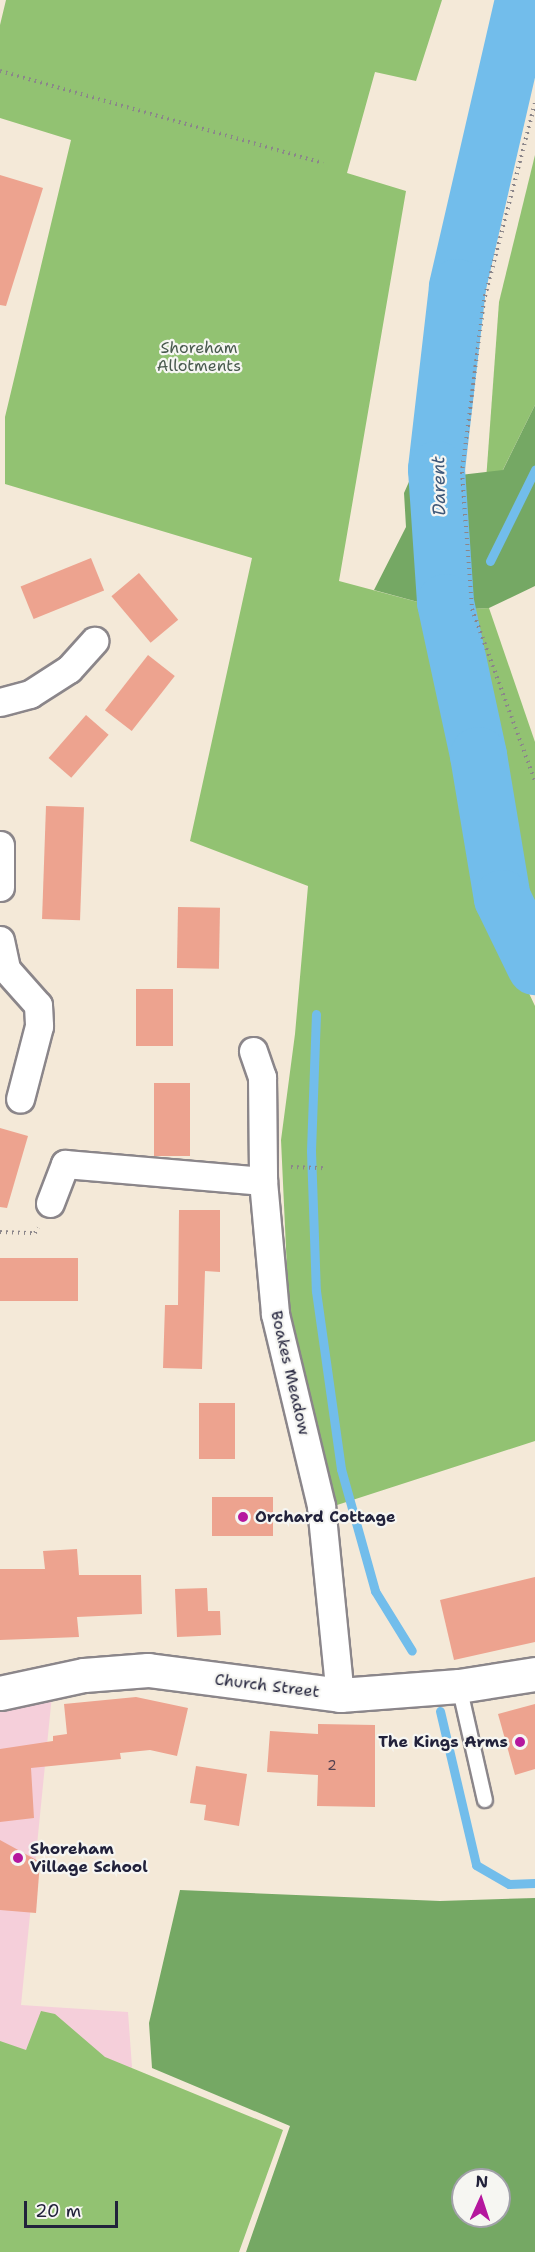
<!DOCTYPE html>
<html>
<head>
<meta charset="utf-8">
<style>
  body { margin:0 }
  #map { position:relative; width:535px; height:2252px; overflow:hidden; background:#f4e9d8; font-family:"Shantell Sans",sans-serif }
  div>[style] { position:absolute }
  .built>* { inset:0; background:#f5cfda }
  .green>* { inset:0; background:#92c272 }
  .forest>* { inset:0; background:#75a864 }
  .stream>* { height:9px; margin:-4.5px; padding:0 4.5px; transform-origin:4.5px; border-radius:4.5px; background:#72bdeb }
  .river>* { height:57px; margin:-28.5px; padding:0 28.5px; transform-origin:28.5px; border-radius:28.5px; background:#72bdeb }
  .building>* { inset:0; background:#eda38f; transform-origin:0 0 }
  .path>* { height:4px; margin-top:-2px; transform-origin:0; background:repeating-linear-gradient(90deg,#8b868a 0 1.5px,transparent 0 6px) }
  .roads { filter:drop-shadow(2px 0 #8b868a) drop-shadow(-2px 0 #8b868a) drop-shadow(0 2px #8b868a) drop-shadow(0 -2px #8b868a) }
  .service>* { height:14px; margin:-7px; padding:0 7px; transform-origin:7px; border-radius:7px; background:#fff }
  .minor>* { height:27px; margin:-13.5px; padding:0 13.5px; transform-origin:13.5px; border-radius:13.5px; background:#fff }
  .tertiary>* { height:33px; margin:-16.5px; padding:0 16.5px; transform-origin:16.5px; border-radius:16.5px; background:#fff }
  .dots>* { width:16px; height:16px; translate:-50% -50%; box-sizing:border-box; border:3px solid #f6f6f2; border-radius:50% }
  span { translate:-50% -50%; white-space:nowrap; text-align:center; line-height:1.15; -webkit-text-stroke:4.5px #f6f6f2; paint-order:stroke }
  .number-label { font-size:14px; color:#554250 }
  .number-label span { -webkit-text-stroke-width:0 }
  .park-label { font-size:16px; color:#495a4e }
  .street-label { font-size:16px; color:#22223b }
  .poi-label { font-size:16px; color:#22223b; font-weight:700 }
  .left { translate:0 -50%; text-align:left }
  .right { translate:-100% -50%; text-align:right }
  .water-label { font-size:18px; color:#3e5879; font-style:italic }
  .north { position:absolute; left:451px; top:2168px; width:60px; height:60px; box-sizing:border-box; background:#f6f6f2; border:2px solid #a1a1a9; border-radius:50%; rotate:3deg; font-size:16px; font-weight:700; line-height:24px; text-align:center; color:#22223b }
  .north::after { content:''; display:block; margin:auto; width:21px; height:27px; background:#b5179e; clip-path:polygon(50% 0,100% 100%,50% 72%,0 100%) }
  .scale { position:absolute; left:24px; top:2201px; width:94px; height:27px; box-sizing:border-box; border:3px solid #22223b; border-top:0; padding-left:8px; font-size:18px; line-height:21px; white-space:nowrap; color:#22223b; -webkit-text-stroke:4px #f6f6f2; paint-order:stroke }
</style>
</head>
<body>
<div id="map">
  <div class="built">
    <div style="clip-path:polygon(52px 1695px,21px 2005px,128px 2012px,132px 2067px,0 2252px,0 1711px)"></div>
  </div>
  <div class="green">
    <div style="clip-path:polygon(6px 0,442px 0,416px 81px,375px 72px,347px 173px,406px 191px,339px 581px,429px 605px,464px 750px,487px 904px,535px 1006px,535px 1441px,334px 1506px,289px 1313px,281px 1140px,295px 1034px,308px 886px,190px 841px,252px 558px,5px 484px,5px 417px,71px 140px,0 118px,0 25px)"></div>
    <div style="clip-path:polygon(535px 155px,535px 405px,484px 508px,499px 302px)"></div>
    <div style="clip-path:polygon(489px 608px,535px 742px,535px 934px,514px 889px,471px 653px,472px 609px)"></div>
    <div style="clip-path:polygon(41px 2011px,55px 2014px,105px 2057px,283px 2130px,239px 2252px,0 2252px,0 2041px,26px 2050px)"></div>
  </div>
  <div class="forest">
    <div style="clip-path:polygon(535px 405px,535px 586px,489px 608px,472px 609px,429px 605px,374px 590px,406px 527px,404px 493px,412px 475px,443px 477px,503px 470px)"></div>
    <div style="clip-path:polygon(evenodd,180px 1890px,440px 1901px,535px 1898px,535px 2252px,246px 2252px,290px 2126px,152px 2068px,149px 2023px,180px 1890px,463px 2180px,499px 2180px,499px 2216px,463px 2216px,463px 2180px)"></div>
  </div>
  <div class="stream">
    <div style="left:490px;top:561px;width:102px;rotate:-63.7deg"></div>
    <div style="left:316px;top:1014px;width:137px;rotate:92.1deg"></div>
    <div style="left:311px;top:1151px;width:140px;rotate:88deg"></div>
    <div style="left:316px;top:1291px;width:180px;rotate:82deg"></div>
    <div style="left:341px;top:1469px;width:127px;rotate:74.4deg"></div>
    <div style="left:375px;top:1591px;width:70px;rotate:58.3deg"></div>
    <div style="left:440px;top:1711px;width:158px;rotate:76.8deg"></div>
    <div style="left:476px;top:1865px;width:38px;rotate:30deg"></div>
    <div style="left:509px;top:1884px;width:26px;rotate:-2deg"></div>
  </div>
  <div class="river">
    <div style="left:523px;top:0;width:294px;rotate:103deg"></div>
    <div style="left:457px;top:287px;width:183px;rotate:96.6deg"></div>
    <div style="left:436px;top:469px;width:133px;rotate:86.1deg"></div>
    <div style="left:445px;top:602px;width:157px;rotate:77.8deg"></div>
    <div style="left:478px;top:755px;width:145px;rotate:80.5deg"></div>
    <div style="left:502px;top:898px;width:76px;rotate:64.1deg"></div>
  </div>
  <div class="building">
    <div style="clip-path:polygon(0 175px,43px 188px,6px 306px,0 305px)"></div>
    <div style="left:91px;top:558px;width:35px;height:76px;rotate:68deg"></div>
    <div style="left:139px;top:573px;width:61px;height:36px;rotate:50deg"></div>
    <div style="left:148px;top:655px;width:34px;height:70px;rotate:38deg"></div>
    <div style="left:86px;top:715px;width:30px;height:57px;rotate:41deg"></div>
    <div style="left:46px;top:806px;width:38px;height:113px;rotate:2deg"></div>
    <div style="left:178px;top:907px;width:42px;height:61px;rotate:1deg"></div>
    <div style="left:136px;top:989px;width:37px;height:57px"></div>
    <div style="left:154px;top:1083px;width:36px;height:73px"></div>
    <div style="clip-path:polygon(0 1128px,28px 1136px,7px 1208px,0 1207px)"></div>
    <div style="clip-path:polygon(179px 1210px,220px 1210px,220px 1272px,205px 1271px,202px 1369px,163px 1368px,165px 1305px,178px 1305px)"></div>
    <div style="left:0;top:1258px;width:78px;height:43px"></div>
    <div style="left:235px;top:1403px;width:56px;height:36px;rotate:90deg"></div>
    <div style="left:212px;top:1497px;width:61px;height:39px"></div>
    <div style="clip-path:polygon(77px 1549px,79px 1575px,141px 1575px,142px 1614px,77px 1617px,79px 1637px,0 1640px,0 1569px,45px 1569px,43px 1551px)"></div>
    <div style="clip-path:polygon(535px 1577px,535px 1642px,454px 1660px,440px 1600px)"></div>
    <div style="clip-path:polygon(207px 1588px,208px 1611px,220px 1611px,221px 1635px,177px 1637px,175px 1589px)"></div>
    <div style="clip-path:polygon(136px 1697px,188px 1708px,177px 1756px,150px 1750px,120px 1753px,121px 1759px,31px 1768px,34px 1818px,0 1822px,0 1749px,53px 1741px,53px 1736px,67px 1734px,64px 1704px)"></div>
    <div style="clip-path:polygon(535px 1704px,535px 1769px,515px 1775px,498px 1714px)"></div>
    <div style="clip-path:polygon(318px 1724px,375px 1725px,375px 1807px,317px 1806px,318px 1775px,267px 1772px,270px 1731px,318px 1734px)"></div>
    <div style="clip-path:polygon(196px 1766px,247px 1774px,239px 1826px,204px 1820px,206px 1805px,190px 1803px)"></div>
    <div style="clip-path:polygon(0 1840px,40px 1862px,36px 1913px,0 1910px)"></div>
  </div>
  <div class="path">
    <div style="left:0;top:71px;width:336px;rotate:15.9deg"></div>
    <div style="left:535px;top:103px;width:203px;rotate:104.5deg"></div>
    <div style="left:484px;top:300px;width:173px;rotate:97.3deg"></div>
    <div style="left:462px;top:472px;width:137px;rotate:85.8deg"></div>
    <div style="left:472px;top:609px;width:183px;rotate:69.9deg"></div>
    <div style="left:291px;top:1167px;width:35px;rotate:2deg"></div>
    <div style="left:0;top:1232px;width:35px;rotate:2deg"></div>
    <div style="left:35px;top:1233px;width:6px;rotate:-59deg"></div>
  </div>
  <div class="roads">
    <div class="service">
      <div style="left:459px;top:1686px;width:117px;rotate:77.2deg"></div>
    </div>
    <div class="minor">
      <div style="left:0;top:702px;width:31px;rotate:-15deg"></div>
      <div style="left:30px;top:694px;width:46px;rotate:-32.7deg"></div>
      <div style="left:69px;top:669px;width:38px;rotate:-48deg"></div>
      <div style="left:0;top:845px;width:42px;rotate:90deg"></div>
      <div style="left:0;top:940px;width:30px;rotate:78deg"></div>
      <div style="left:6px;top:969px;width:48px;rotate:48.4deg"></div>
      <div style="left:38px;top:1005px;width:21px;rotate:87deg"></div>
      <div style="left:39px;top:1026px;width:75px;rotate:104.6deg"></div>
      <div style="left:253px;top:1051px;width:28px;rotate:71deg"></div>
      <div style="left:262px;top:1077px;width:104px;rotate:89.4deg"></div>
      <div style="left:263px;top:1181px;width:134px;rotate:84.8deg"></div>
      <div style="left:275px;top:1314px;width:197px;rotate:76.5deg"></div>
      <div style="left:321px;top:1506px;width:190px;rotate:84.3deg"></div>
      <div style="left:50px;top:1203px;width:42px;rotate:-69deg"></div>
      <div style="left:65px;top:1164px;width:199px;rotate:4.9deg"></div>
    </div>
    <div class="tertiary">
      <div style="left:0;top:1693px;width:86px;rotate:-12.1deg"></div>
      <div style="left:84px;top:1675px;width:64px;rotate:-4.5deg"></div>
      <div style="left:148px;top:1670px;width:194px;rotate:7.4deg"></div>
      <div style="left:340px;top:1695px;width:119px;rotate:-4.3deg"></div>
      <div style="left:459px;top:1686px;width:77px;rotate:-9deg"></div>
    </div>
  </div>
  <div class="dots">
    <div style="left:243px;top:1517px;background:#b5179e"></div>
    <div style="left:520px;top:1742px;background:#b5179e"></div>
    <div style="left:18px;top:1858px;background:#b5179e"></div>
  </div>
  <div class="number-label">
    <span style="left:332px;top:1765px">2</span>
  </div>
  <div class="park-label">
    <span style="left:199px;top:357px">Shoreham<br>Allotments</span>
  </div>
  <div class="street-label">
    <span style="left:290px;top:1373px;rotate:77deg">Boakes Meadow</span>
    <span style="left:267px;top:1686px;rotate:7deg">Church Street</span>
  </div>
  <div class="poi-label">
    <span class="left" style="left:255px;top:1517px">Orchard Cottage</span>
    <span class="right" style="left:508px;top:1742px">The Kings Arms</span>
    <span class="left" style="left:30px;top:1858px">Shoreham<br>Village School</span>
  </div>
  <div class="water-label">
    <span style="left:439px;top:486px;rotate:-91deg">Darent</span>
  </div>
  <div class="north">N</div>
  <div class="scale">20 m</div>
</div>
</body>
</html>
